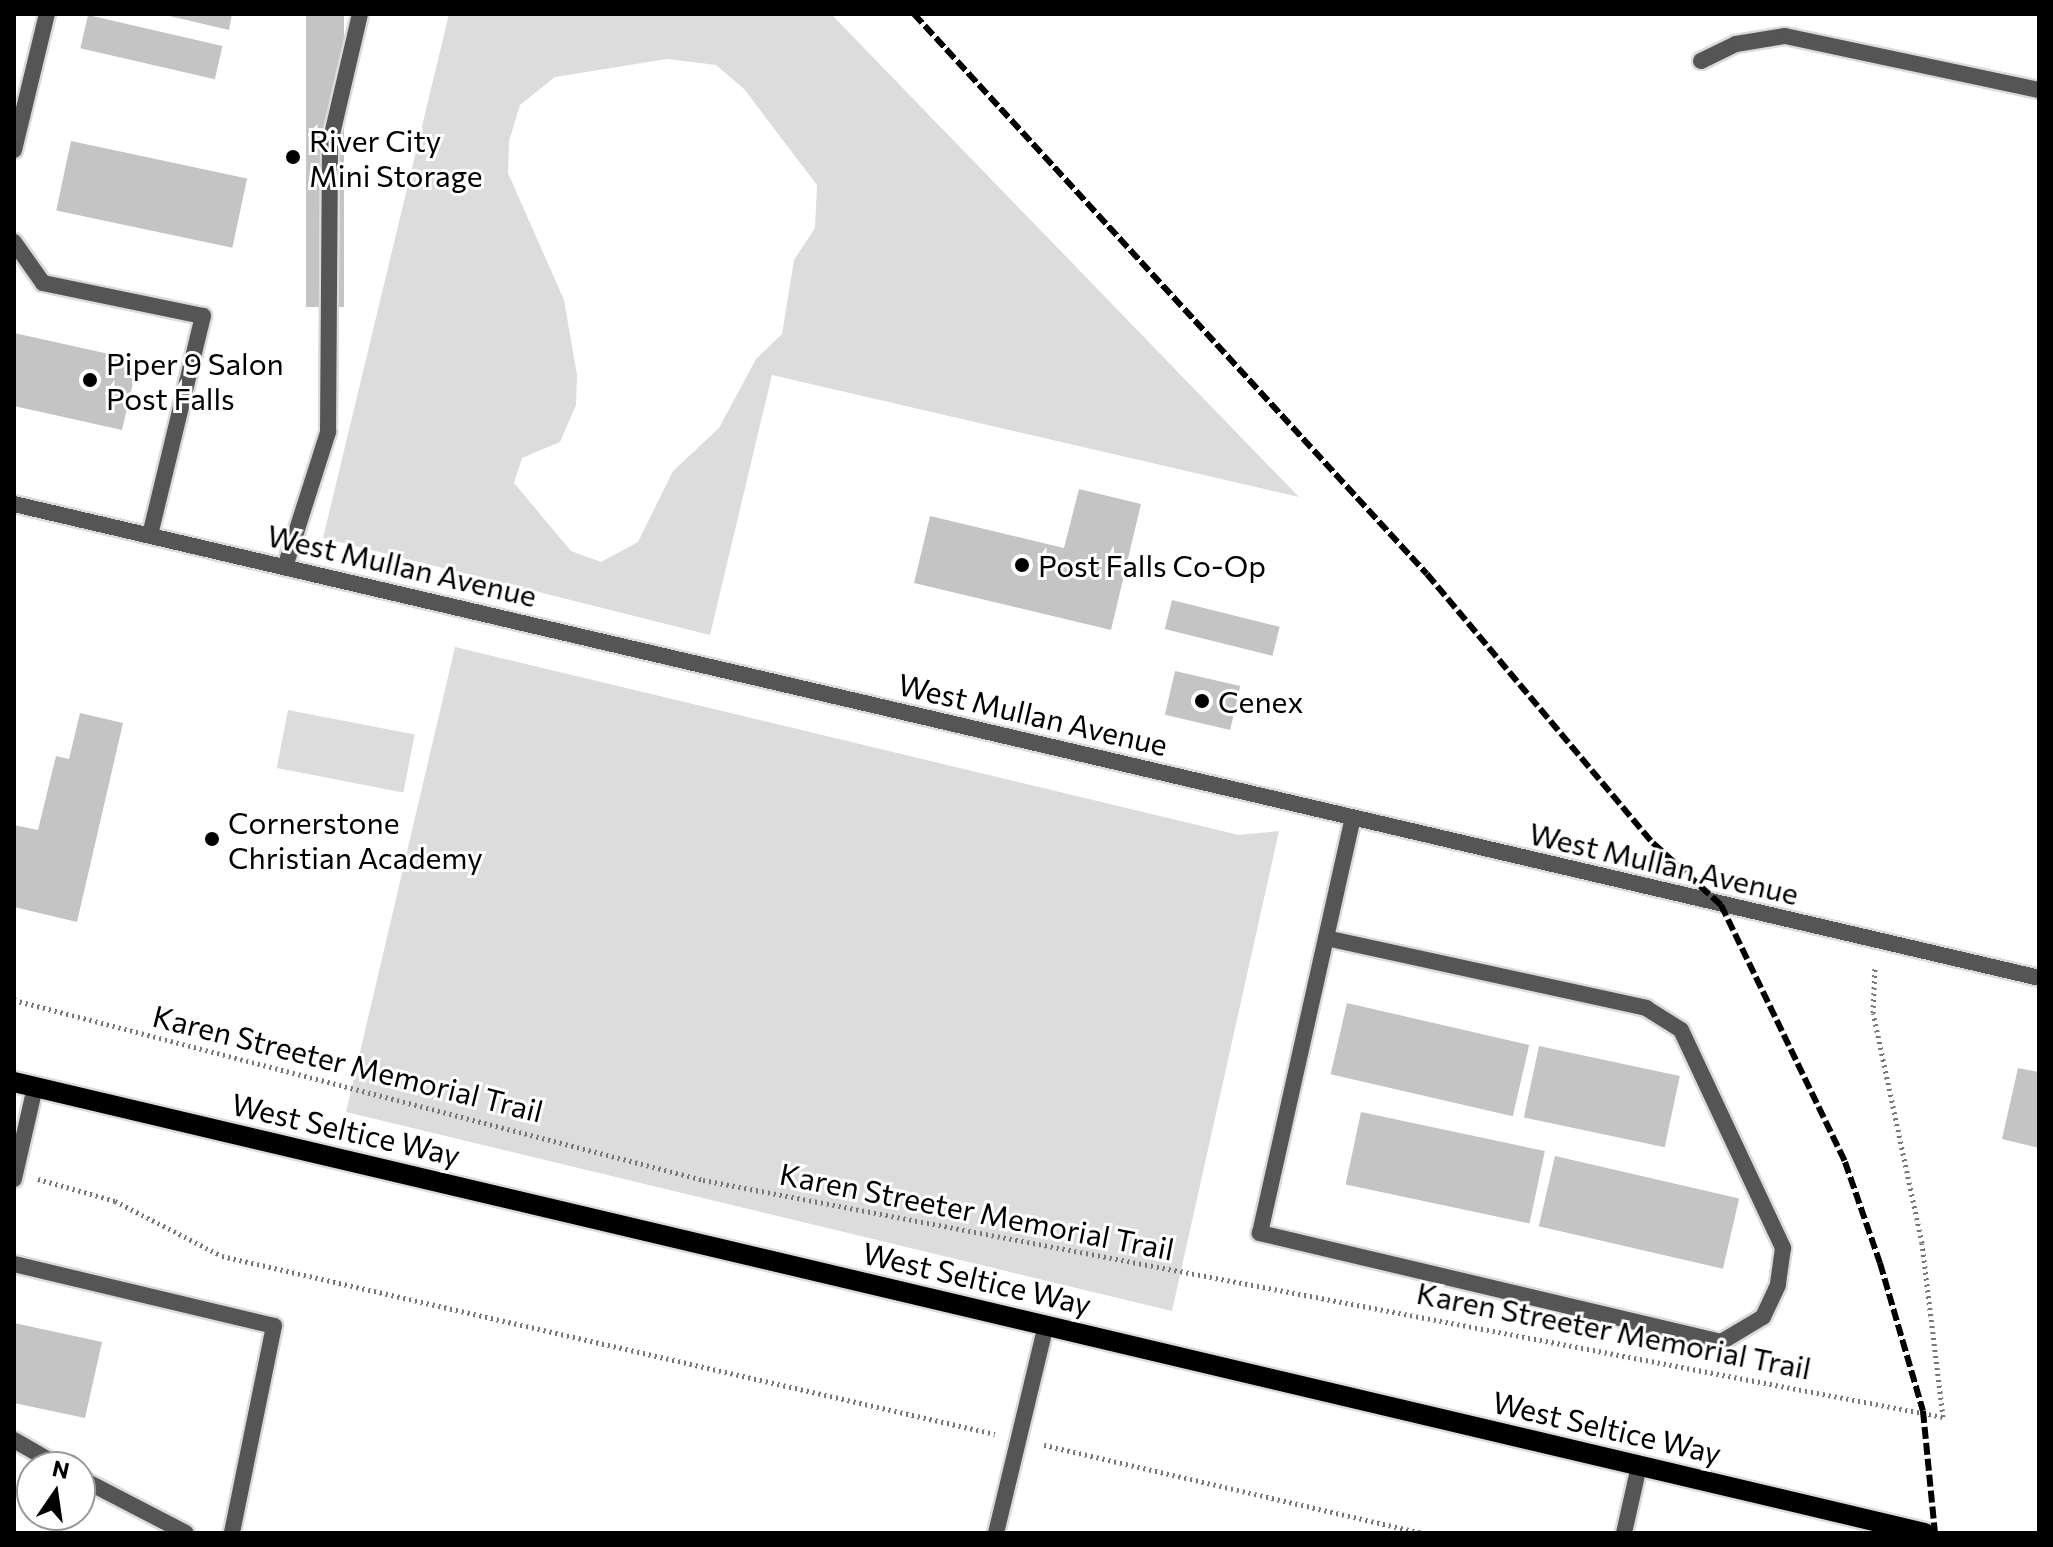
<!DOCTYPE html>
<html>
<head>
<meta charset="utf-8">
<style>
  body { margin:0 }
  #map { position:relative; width:2053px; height:1547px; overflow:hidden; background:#fff; font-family:Commissioner,sans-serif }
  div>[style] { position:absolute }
  .green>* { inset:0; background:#dcdcdc; transform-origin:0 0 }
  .building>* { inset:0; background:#c4c4c4; transform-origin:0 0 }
  .path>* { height:5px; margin-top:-2.5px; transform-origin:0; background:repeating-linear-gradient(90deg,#777 0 2px,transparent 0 6px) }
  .roads { filter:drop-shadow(2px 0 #dbdbdb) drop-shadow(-2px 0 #dbdbdb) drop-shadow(0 2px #dbdbdb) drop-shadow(0 -2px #dbdbdb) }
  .service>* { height:16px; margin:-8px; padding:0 8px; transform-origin:8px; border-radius:8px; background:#555 }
  .minor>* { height:16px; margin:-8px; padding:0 8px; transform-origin:8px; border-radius:8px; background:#555 }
  .primary>* { height:20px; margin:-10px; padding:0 10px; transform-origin:10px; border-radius:10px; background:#000 }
  .rail>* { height:6px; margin-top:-3px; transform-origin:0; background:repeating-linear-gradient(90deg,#000 0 12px,transparent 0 16px) }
  .dots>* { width:22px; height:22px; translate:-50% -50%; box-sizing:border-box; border:4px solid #fff; border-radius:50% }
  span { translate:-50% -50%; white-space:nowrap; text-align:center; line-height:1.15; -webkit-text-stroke:6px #fff; paint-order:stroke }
  .poi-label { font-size:30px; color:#000 }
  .left { translate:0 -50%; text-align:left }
  .street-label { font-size:30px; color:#000 }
  .frame { position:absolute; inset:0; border:16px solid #000; pointer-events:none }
  .north { position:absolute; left:16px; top:1451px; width:80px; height:80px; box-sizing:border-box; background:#fff; border:2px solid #999; border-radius:50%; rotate:13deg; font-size:22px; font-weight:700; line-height:32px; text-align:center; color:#000 }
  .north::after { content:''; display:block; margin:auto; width:28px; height:36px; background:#000; clip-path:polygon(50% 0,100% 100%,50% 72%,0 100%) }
</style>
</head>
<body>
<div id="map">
  <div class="green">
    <div style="clip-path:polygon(evenodd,449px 14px,831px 14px,1299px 497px,772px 375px,710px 635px,323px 538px,449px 14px,667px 59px,716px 65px,744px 89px,817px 185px,815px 228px,794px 260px,782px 334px,756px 359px,719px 428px,673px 471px,638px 542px,601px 562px,571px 551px,514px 483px,522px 458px,560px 442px,576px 405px,577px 375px,564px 300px,508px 173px,509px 141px,520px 105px,555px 77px,667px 59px)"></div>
    <div style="clip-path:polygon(455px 647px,1239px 835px,1279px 831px,1172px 1311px,346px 1112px)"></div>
    <div style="left:288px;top:710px;width:129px;height:59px;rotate:11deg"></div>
  </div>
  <div class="building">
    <div style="clip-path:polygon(161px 14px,232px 14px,229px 30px)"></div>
    <div style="left:306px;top:14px;width:38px;height:293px"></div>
    <div style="left:88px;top:15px;width:138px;height:34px;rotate:13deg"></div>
    <div style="left:71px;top:141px;width:180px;height:71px;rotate:12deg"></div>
    <div style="clip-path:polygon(14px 333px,127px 358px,135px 374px,122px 430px,14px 406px)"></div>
    <div style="clip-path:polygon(1079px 489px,1141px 504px,1111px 630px,914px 583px,930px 516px,1064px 548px)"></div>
    <div style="left:1172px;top:600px;width:111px;height:30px;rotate:14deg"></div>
    <div style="left:1175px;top:671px;width:67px;height:45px;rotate:13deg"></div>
    <div style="clip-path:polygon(80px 713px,123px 723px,77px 922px,14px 907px,14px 825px,38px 830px,56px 756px,69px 759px)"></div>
    <div style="left:1347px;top:1003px;width:187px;height:73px;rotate:13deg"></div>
    <div style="left:1539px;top:1046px;width:144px;height:73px;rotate:12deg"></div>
    <div style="clip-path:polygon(2018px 1068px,2039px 1072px,2039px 1148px,2002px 1139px)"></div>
    <div style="left:1361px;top:1112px;width:188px;height:74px;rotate:12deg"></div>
    <div style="left:1555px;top:1156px;width:189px;height:72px;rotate:13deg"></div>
    <div style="clip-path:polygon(14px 1323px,102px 1342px,85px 1418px,14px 1403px)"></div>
  </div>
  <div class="path">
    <div style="left:14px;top:1000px;width:712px;rotate:14.64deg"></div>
    <div style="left:703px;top:1180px;width:1262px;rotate:10.82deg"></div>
    <div style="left:1943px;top:1417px;width:175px;rotate:-96.9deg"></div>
    <div style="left:1922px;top:1243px;width:235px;rotate:-102deg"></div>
    <div style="left:1873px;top:1013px;width:46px;rotate:-87.5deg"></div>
    <div style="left:38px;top:1179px;width:80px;rotate:15.9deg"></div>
    <div style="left:115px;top:1201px;width:120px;rotate:27.2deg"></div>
    <div style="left:222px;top:1256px;width:793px;rotate:12.97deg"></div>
    <div style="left:1044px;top:1445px;width:387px;rotate:13.1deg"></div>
  </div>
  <div class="roads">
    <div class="service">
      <div style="left:14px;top:150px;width:140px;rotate:-76.4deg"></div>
      <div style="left:14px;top:242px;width:50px;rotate:54.7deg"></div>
      <div style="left:43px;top:283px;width:163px;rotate:11.7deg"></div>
      <div style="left:203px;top:316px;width:225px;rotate:103.6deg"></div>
      <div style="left:285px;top:567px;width:142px;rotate:-72.3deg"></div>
      <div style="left:328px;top:432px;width:289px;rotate:-89.6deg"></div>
      <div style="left:330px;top:143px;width:132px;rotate:-76.9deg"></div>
      <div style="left:1326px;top:938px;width:328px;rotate:12.3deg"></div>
      <div style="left:1646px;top:1008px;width:41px;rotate:32.2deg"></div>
      <div style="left:1681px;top:1030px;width:241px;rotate:64.9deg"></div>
      <div style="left:1783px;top:1248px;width:37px;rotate:98deg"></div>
      <div style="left:1778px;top:1285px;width:35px;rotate:115deg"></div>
      <div style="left:1763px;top:1317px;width:49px;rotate:149.2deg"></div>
      <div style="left:1721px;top:1342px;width:474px;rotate:-166.7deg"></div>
      <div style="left:1260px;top:1233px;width:425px;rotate:-77.4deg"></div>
      <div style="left:14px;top:1179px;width:94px;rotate:-77.1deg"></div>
      <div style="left:14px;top:1264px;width:267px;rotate:13.4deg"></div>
      <div style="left:274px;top:1326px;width:211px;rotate:101.5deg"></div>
      <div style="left:14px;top:1440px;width:54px;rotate:29.9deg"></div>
      <div style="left:80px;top:1478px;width:119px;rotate:27.4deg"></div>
      <div style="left:996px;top:1533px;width:214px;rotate:-76.5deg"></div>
      <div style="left:1624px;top:1533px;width:69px;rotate:-77.4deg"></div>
    </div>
    <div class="minor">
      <div style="left:1701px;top:61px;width:39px;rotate:-26deg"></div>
      <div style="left:1736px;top:44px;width:50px;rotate:-9.3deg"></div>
      <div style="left:1785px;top:36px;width:260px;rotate:12deg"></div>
      <div style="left:14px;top:504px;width:2080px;rotate:13.17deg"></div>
    </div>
    <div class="primary">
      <div style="left:14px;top:1082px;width:1963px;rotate:13.28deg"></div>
    </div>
  </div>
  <div class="rail">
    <div style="left:914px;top:14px;width:759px;rotate:47.51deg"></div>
    <div style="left:1427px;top:574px;width:351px;rotate:50deg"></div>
    <div style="left:1653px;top:843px;width:92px;rotate:42.4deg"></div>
    <div style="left:1721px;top:905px;width:285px;rotate:64.2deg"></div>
    <div style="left:1845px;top:1162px;width:107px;rotate:70.9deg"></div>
    <div style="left:1880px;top:1263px;width:154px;rotate:73.8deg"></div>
    <div style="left:1923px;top:1411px;width:123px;rotate:84.4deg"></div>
  </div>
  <div class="dots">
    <div style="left:293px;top:157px;background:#000"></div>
    <div style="left:90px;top:380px;background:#000"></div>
    <div style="left:1022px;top:565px;background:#000"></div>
    <div style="left:1202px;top:701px;background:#000"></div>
    <div style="left:212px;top:839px;background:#000"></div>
  </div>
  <div class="poi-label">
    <span class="left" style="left:309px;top:157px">River City<br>Mini Storage</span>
    <span class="left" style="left:106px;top:380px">Piper 9 Salon<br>Post Falls</span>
    <span class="left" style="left:1038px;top:565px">Post Falls Co-Op</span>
    <span class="left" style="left:1218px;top:701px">Cenex</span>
    <span class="left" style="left:228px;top:839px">Cornerstone<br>Christian Academy</span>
  </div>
  <div class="street-label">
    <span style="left:402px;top:565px;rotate:13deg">West Mullan Avenue</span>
    <span style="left:1033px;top:714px;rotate:13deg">West Mullan Avenue</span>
    <span style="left:1664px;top:863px;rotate:13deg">West Mullan Avenue</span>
    <span style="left:348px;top:1063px;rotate:14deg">Karen Streeter Memorial Trail</span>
    <span style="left:346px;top:1129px;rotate:13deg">West Seltice Way</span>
    <span style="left:977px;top:1211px;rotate:11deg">Karen Streeter Memorial Trail</span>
    <span style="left:977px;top:1278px;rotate:13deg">West Seltice Way</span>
    <span style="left:1614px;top:1330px;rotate:11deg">Karen Streeter Memorial Trail</span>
    <span style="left:1607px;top:1427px;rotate:13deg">West Seltice Way</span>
  </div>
  <div class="frame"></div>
  <div class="north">N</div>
</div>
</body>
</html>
